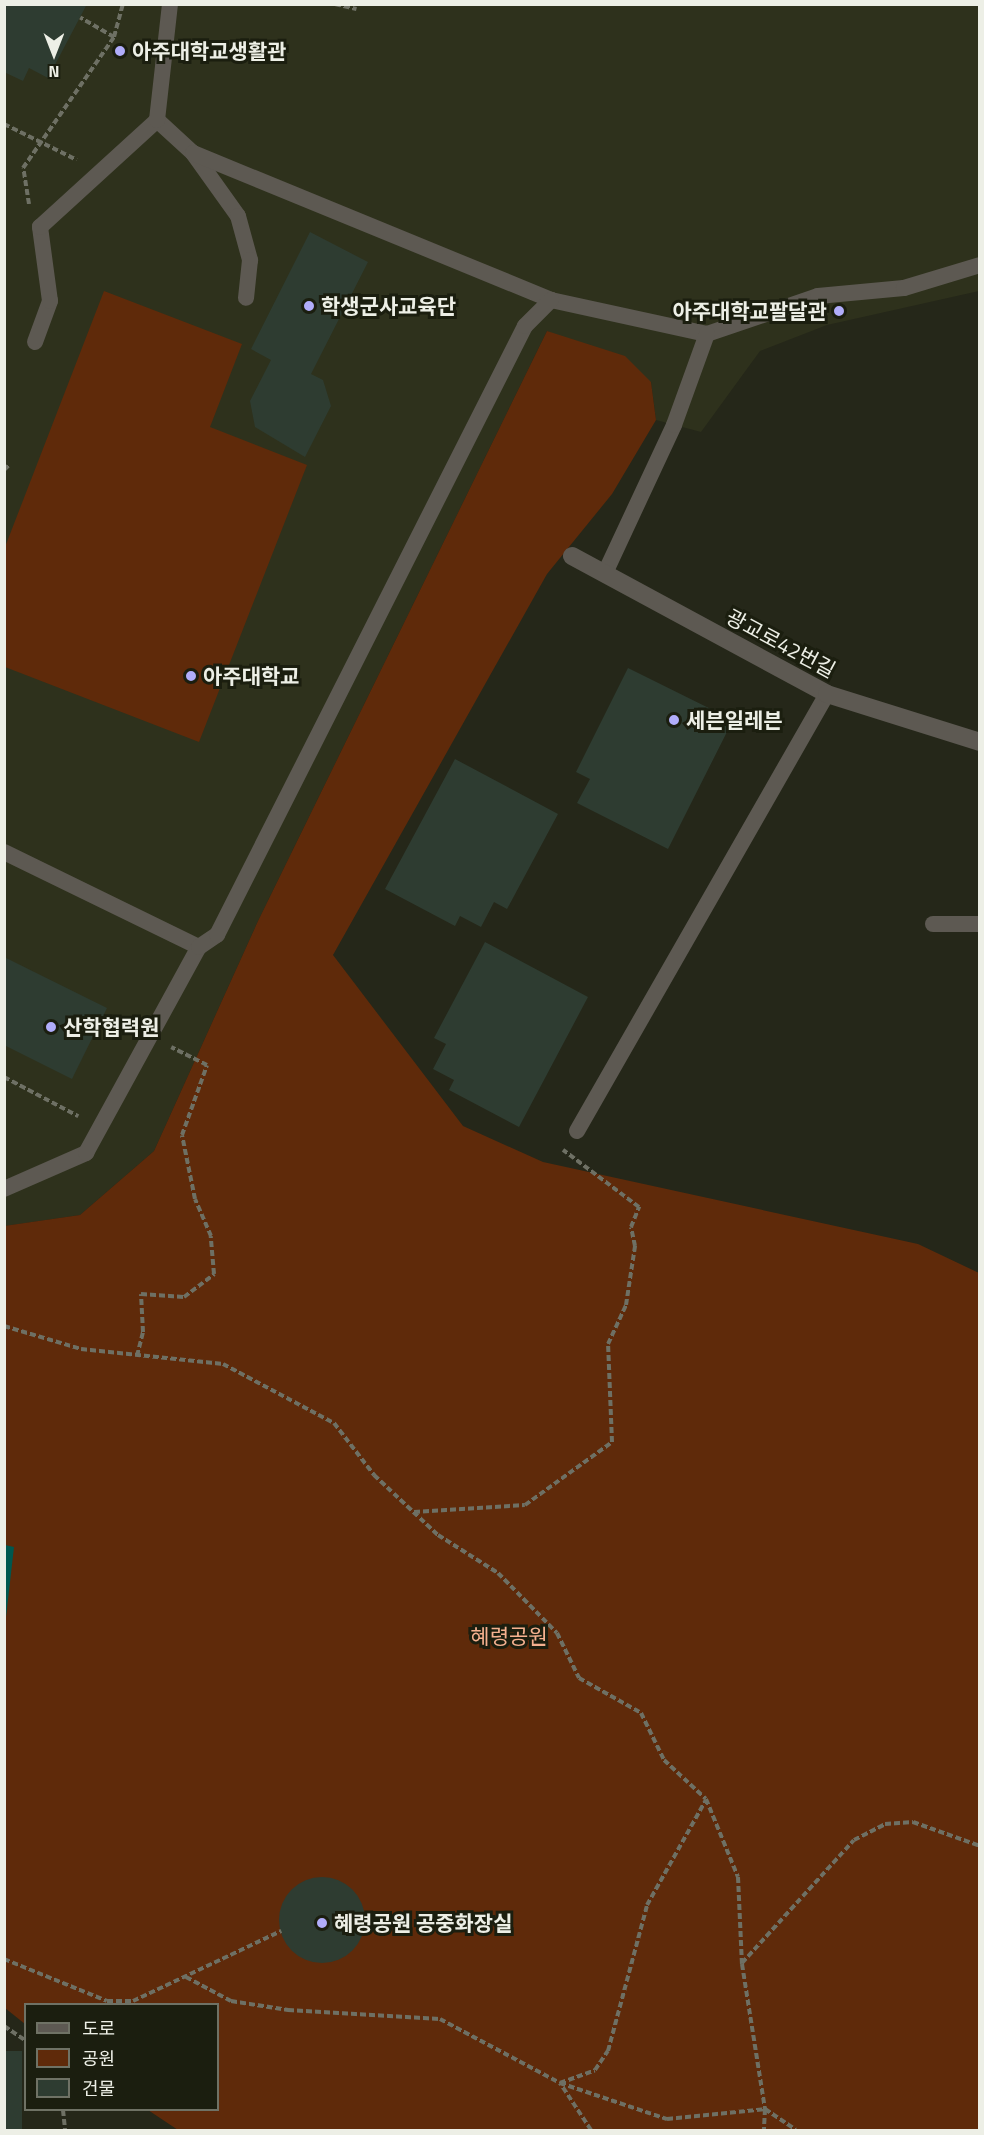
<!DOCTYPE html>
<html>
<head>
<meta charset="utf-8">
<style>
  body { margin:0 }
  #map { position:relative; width:984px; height:2135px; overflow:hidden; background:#252719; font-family:"Titillium Web","Noto Sans KR",sans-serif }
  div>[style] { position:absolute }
  .built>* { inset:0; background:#2e311c }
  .green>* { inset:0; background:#5f2a0a }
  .water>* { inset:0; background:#00584f }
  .building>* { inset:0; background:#2e3c31; transform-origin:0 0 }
  .round { border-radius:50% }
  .path>* { height:4px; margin-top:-2px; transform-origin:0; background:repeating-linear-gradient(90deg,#6e7064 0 6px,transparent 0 9px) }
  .service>* { height:16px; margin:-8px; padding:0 8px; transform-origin:8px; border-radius:8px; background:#5d5952 }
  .tertiary>* { height:18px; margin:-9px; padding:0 9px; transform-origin:9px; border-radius:9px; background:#5d5952 }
  .dots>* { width:16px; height:16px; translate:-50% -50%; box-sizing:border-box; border:3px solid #1b1e0f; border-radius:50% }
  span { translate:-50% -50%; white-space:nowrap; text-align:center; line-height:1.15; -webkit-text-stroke:6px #1b1e0f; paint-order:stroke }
  .poi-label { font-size:21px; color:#edefe6; font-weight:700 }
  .left { translate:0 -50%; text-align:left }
  .right { translate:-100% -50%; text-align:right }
  .street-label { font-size:21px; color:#edefe6 }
  .park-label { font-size:21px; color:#f5b18f }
  .frame { position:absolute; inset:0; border:6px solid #edefe6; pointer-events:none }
  .legend { position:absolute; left:24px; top:2003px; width:195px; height:108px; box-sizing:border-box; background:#1b1e0f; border:2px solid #6f7265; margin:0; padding:8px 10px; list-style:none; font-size:18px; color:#edefe6 }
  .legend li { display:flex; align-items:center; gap:12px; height:30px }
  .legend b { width:30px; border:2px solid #6f7265 }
  .north { position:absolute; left:24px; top:24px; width:60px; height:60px; -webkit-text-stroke:4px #1b1e0f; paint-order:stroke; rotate:180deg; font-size:16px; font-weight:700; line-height:24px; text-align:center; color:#edefe6 }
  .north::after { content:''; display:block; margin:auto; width:21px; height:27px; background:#edefe6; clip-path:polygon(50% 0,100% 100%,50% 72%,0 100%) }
</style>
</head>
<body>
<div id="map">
  <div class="built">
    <div style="clip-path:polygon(5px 5px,979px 5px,979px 291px,827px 325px,760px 351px,701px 432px,656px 420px,651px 382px,547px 331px,258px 921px,154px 1151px,80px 1215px,5px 1226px)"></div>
  </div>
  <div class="green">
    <div style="clip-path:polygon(104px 291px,242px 344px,210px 427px,307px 465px,199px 742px,5px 667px,5px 547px)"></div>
    <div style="clip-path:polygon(547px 331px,625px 356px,651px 382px,656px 420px,612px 494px,547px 574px,333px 955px,463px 1126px,543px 1162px,918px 1244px,979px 1273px,979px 2130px,178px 2130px,148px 2110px,218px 2110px,218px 2004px,26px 2004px,25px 2024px,5px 2008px,4px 1226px,80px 1215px,154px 1151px,258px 921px)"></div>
  </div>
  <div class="water">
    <div style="clip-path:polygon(5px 1545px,14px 1547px,5px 1626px,4px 1545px)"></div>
  </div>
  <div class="building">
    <div style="clip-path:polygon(4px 4px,87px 4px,48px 78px,29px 68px,23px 81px,4px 72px)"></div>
    <div style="clip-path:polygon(310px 232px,368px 262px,311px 374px,323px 380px,331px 406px,305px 457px,255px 427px,250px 401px,271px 360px,251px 349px)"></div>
    <div style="clip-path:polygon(628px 668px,733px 720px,668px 849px,577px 803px,590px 779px,576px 772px)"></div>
    <div style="clip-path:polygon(455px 759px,558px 814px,507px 909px,494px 902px,481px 927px,460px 916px,455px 926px,385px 889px)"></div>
    <div style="clip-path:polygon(485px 942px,588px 997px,519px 1127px,449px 1090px,454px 1080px,433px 1069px,446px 1044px,434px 1038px)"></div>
    <div style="clip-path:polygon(4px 957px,107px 1008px,72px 1079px,4px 1045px)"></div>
    <div class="round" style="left:279px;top:1877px;width:86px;height:86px"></div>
    <div style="left:4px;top:2051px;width:18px;height:79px"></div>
  </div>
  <div class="path">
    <div style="left:335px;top:4px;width:22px;rotate:13deg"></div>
    <div style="left:114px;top:37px;width:34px;rotate:-75deg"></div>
    <div style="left:4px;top:124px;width:81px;rotate:26.3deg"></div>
    <div style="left:29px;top:204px;width:36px;rotate:-99deg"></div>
    <div style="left:23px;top:168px;width:160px;rotate:-55.2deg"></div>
    <div style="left:114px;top:37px;width:39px;rotate:-150deg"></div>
    <div style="left:4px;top:470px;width:8px;rotate:-45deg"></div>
    <div style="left:4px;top:1077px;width:84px;rotate:27.8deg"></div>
    <div style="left:4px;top:1326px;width:80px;rotate:16.6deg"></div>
    <div style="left:81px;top:1349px;width:143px;rotate:6deg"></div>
    <div style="left:223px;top:1364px;width:126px;rotate:28deg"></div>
    <div style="left:334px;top:1423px;width:66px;rotate:52.4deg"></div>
    <div style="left:374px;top:1475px;width:88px;rotate:43.2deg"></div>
    <div style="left:438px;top:1535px;width:71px;rotate:32.3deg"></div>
    <div style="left:498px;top:1573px;width:84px;rotate:45.5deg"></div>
    <div style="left:557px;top:1633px;width:50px;rotate:63.9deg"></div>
    <div style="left:579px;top:1678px;width:71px;rotate:29.4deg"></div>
    <div style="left:641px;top:1713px;width:52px;rotate:63.9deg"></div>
    <div style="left:664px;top:1760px;width:57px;rotate:42.9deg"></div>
    <div style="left:706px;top:1799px;width:84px;rotate:67.7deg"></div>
    <div style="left:738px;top:1877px;width:87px;rotate:87.4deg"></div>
    <div style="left:742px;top:1964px;width:147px;rotate:81deg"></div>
    <div style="left:765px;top:2109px;width:21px;rotate:93deg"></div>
    <div style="left:137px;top:1356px;width:25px;rotate:-76deg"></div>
    <div style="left:143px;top:1332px;width:38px;rotate:-93deg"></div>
    <div style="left:141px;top:1294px;width:43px;rotate:4deg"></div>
    <div style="left:184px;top:1297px;width:38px;rotate:-37deg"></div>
    <div style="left:214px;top:1274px;width:38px;rotate:-95deg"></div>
    <div style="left:211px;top:1236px;width:40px;rotate:-113.4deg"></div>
    <div style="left:195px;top:1199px;width:65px;rotate:-101.5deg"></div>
    <div style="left:182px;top:1135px;width:74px;rotate:-70.3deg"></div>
    <div style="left:207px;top:1065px;width:40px;rotate:-153.4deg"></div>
    <div style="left:414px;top:1512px;width:111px;rotate:-3.6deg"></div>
    <div style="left:525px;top:1505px;width:107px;rotate:-35.9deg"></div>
    <div style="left:612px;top:1442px;width:98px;rotate:-92.3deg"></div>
    <div style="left:608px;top:1344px;width:43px;rotate:-65.2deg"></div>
    <div style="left:626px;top:1305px;width:60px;rotate:-81.3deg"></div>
    <div style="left:635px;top:1246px;width:19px;rotate:-102deg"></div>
    <div style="left:631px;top:1227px;width:22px;rotate:-68deg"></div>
    <div style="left:639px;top:1207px;width:95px;rotate:-143.1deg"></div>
    <div style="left:4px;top:1959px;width:111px;rotate:22.2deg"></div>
    <div style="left:107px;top:2001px;width:26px"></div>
    <div style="left:133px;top:2001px;width:164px;rotate:-25.3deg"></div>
    <div style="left:742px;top:1963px;width:166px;rotate:-47.7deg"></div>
    <div style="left:854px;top:1840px;width:35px;rotate:-27deg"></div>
    <div style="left:885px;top:1824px;width:28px;rotate:-4deg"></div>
    <div style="left:913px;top:1822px;width:71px;rotate:19.7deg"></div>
    <div style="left:186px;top:1977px;width:51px;rotate:28.1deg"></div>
    <div style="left:231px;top:2001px;width:58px;rotate:9deg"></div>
    <div style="left:288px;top:2010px;width:152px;rotate:3.4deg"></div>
    <div style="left:440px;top:2019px;width:136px;rotate:28.1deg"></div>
    <div style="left:560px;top:2083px;width:113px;rotate:18.6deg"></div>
    <div style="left:667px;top:2119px;width:99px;rotate:-5.8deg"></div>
    <div style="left:765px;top:2109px;width:37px;rotate:34deg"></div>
    <div style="left:4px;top:2026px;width:27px;rotate:34deg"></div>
    <div style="left:63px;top:2110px;width:20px;rotate:84deg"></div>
    <div style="left:591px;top:2130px;width:56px;rotate:-123.4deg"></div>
    <div style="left:560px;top:2083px;width:37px;rotate:-20deg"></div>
    <div style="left:595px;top:2070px;width:23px;rotate:-56deg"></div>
    <div style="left:608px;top:2051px;width:151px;rotate:-75deg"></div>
    <div style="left:647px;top:1905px;width:120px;rotate:-60.7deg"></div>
  </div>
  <div class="service">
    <div style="left:157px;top:120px;width:49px;rotate:42.5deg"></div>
    <div style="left:193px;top:153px;width:77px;rotate:54.5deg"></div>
    <div style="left:238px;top:216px;width:46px;rotate:74.7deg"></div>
    <div style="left:250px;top:260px;width:38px;rotate:96deg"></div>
    <div style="left:193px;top:153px;width:387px;rotate:22.3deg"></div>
    <div style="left:551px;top:300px;width:160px;rotate:12.3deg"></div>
    <div style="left:707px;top:334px;width:117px;rotate:-18.9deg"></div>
    <div style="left:818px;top:296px;width:86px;rotate:-5.3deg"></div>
    <div style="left:904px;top:288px;width:79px;rotate:-16.8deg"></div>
    <div style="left:35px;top:342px;width:44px;rotate:-69.9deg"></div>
    <div style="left:50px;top:301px;width:75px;rotate:-97.7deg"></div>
    <div style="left:40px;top:227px;width:159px;rotate:-42.4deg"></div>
    <div style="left:157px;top:120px;width:117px;rotate:-83.6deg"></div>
    <div style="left:605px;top:573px;width:163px;rotate:-65deg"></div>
    <div style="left:674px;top:425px;width:97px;rotate:-70.1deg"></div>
    <div style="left:4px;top:852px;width:217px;rotate:26deg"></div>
    <div style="left:933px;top:924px;width:47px"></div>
    <div style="left:577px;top:1131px;width:503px;rotate:-60.23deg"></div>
    <div style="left:4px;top:1189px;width:90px;rotate:-23.7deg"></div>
    <div style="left:86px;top:1153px;width:235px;rotate:-61.3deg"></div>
    <div style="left:199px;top:947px;width:22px;rotate:-34deg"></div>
    <div style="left:217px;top:935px;width:682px;rotate:-63.17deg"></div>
    <div style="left:525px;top:326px;width:37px;rotate:-45deg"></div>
  </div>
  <div class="tertiary">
    <div style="left:572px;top:556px;width:290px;rotate:28.4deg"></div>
    <div style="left:827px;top:694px;width:160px;rotate:17.4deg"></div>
  </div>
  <div class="dots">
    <div style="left:120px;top:51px;background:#b1adfa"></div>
    <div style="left:309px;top:306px;background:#b1adfa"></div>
    <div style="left:839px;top:311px;background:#b1adfa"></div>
    <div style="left:191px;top:676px;background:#b1adfa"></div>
    <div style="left:674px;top:720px;background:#b1adfa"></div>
    <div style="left:51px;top:1027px;background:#b1adfa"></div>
    <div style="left:322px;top:1923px;background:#b1adfa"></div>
  </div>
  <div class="poi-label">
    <span class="left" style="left:132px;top:51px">아주대학교생활관</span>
    <span class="left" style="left:321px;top:306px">학생군사교육단</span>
    <span class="right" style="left:827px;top:311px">아주대학교팔달관</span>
    <span class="left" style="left:203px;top:676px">아주대학교</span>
    <span class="left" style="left:686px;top:720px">세븐일레븐</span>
    <span class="left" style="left:63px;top:1027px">산학협력원</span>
    <span class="left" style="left:334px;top:1923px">혜령공원 공중화장실</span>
  </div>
  <div class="street-label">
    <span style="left:781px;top:643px;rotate:28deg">광교로42번길</span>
  </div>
  <div class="park-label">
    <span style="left:509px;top:1636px">혜령공원</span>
  </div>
  <div class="frame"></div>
  <ul class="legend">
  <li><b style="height:8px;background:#5d5952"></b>도로</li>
  <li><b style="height:16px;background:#5f2a0a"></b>공원</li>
  <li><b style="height:16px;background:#2e3c31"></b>건물</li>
  </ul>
  <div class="north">N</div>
</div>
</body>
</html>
